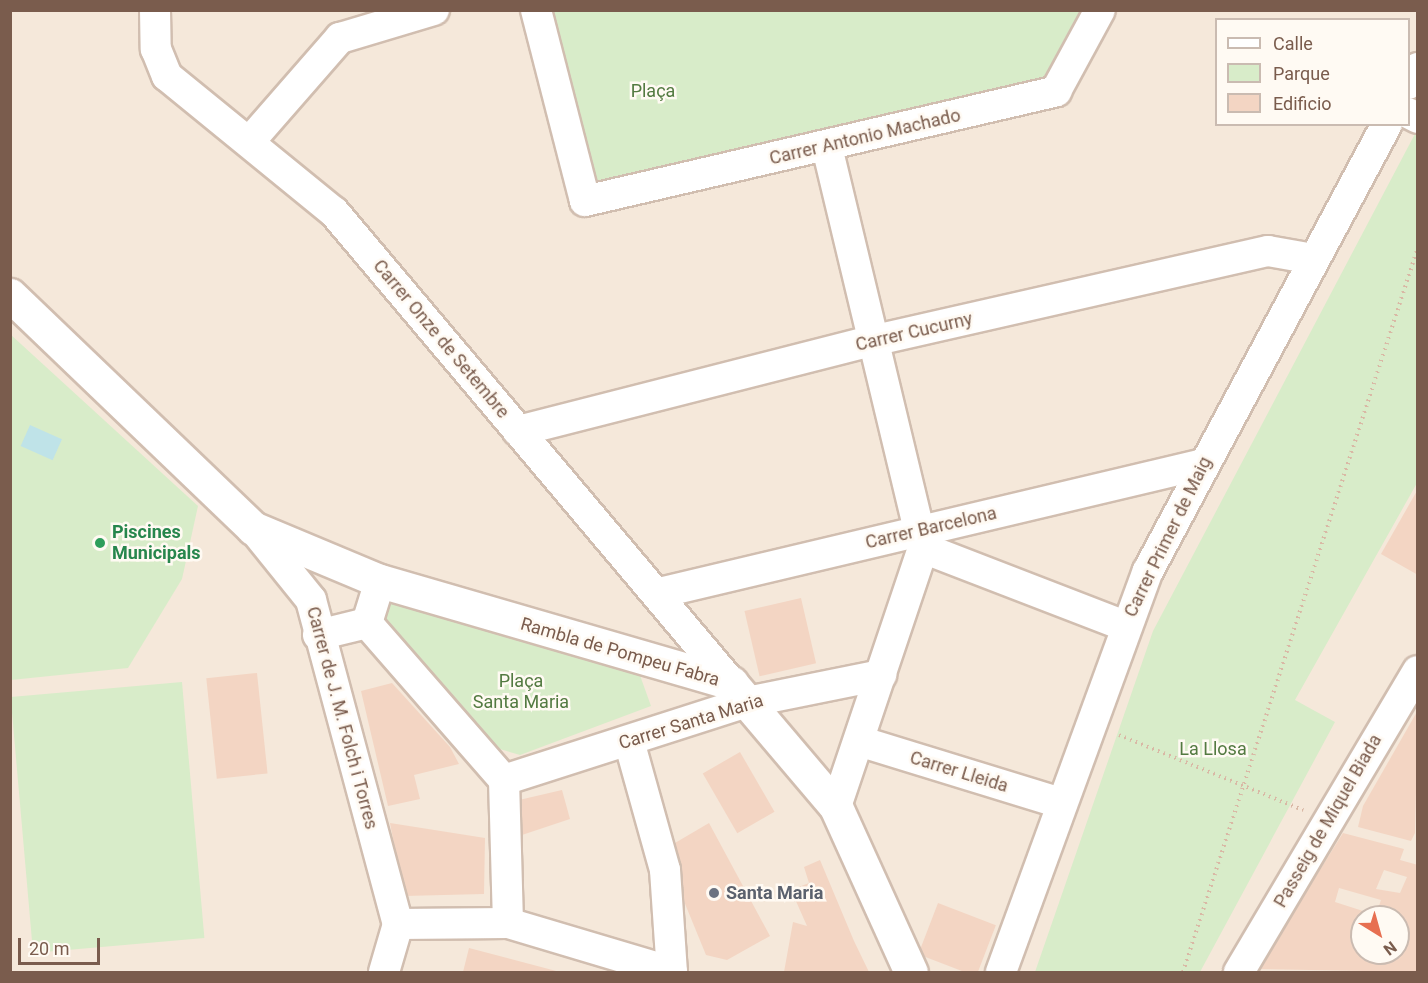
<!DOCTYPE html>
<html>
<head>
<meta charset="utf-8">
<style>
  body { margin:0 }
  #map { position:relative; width:1428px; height:983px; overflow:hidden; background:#fdf6ec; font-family:Roboto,sans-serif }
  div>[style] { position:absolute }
  .residential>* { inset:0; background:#f5e8da }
  .green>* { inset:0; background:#d8ecc9; transform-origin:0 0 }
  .water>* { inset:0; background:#bfe3e8; transform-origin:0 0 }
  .building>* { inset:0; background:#f3d5c3; transform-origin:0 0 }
  .path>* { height:4px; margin-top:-2px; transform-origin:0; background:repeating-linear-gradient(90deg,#d9b8a5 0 1.5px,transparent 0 6px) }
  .roads { filter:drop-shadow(2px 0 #d1beb0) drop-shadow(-2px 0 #d1beb0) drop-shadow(0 2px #d1beb0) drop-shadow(0 -2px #d1beb0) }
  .street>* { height:30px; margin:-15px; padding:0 15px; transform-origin:15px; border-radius:15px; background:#fff }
  .secondary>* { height:33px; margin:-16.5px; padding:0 16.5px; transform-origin:16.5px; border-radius:16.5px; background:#fff }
  .dots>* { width:16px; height:16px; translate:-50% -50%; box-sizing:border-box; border:3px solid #fffaf3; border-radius:50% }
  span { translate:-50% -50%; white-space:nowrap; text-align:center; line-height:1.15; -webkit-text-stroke:5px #fffaf3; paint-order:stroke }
  .park-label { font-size:18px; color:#537a41 }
  .street-label { font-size:18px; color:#7a5c4d }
  .leisure-label { font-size:18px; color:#27864d; font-weight:700 }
  .left { translate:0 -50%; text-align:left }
  .worship-label { font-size:18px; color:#5b616d; font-weight:700 }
  .frame { position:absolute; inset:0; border:12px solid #7a5c4d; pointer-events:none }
  .legend { position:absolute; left:1215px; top:18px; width:195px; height:108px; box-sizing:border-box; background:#fffaf3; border:2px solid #cabbb1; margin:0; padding:8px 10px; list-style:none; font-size:18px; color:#7a5c4d }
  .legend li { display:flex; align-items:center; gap:12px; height:30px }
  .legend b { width:30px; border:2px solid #cabbb1 }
  .north { position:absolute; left:1350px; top:905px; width:60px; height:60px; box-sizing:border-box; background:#fffaf3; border:2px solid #cabbb1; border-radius:50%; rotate:143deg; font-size:16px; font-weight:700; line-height:24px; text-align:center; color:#7a5c4d }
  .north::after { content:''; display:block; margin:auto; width:21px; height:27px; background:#e76f51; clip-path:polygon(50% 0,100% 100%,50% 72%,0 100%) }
  .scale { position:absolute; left:18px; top:938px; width:82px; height:27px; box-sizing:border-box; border:3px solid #7a5c4d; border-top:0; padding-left:8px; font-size:18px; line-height:21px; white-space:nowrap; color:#7a5c4d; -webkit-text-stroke:4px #fffaf3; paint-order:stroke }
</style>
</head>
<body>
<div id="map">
  <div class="residential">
    <div style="clip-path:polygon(evenodd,10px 11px,1417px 11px,1417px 972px,11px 972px,10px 11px,1216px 20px,1408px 20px,1408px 124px,1216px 124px,1216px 20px,10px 11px,1362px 917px,1398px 917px,1398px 953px,1362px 953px,1362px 917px)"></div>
  </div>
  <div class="green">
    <div style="clip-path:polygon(551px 11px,1087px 11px,1048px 81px,594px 187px)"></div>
    <div style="clip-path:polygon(1417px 130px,1417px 483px,1295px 700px,1335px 722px,1200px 972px,1035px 972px,1153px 631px)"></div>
    <div style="clip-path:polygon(10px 334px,198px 506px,182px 579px,128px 668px,11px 680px)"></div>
    <div style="clip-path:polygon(390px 599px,637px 667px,651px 706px,520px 755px,493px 747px,381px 620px)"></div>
    <div style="left:182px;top:682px;width:257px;height:172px;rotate:85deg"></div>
  </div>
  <div class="water">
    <div style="left:30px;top:425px;width:35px;height:23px;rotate:24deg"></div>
  </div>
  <div class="building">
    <div style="clip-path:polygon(1418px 489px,1418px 575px,1381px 554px)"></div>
    <div style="left:801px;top:598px;width:67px;height:58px;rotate:77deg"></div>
    <div style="left:257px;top:673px;width:101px;height:51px;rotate:84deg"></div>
    <div style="clip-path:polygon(392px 683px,450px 747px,459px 764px,414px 775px,420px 799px,388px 806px,361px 691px)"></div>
    <div style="clip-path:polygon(1418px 710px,1415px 833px,1411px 841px,1358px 827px,1363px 806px)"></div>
    <div style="left:740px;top:752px;width:69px;height:43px;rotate:60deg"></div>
    <div style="clip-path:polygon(562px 790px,570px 819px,519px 836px,519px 800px)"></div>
    <div style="clip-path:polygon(390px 823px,485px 838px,484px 894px,404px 896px)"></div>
    <div style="clip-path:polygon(709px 823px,770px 936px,727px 960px,706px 955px,663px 850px)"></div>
    <div style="clip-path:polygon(evenodd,1343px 833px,1404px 849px,1400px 860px,1418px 865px,1418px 972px,1258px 969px,1343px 833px,1384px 870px,1407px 877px,1400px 893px,1376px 889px,1384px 870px,1343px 833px,1339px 888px,1381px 900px,1376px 915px,1398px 917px,1398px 941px,1407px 944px,1402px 954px,1362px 953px,1362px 938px,1353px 934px,1363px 911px,1335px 902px,1339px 888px)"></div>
    <div style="clip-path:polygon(820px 860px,854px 941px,869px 972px,784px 972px,793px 922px,807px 926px,791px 890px,809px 883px,804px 867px)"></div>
    <div style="left:938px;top:903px;width:62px;height:55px;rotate:21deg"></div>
    <div style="clip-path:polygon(469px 948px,560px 972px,463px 972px)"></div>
  </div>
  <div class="path">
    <div style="left:1119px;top:735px;width:199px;rotate:22.2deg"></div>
    <div style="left:1183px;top:972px;width:762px;rotate:-72.04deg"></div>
  </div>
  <div class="roads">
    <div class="street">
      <div style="left:155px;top:10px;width:39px;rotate:89deg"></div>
      <div style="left:156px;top:49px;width:29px;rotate:68deg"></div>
      <div style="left:167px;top:76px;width:215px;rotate:39.2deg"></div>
      <div style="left:334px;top:212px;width:616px;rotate:49.87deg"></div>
      <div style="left:536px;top:10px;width:197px;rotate:75.6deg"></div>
      <div style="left:585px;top:201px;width:484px;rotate:-13.1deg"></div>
      <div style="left:1056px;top:91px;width:92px;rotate:-61.5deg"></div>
      <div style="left:1408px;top:84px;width:19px;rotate:-58deg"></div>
      <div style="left:1408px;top:113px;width:11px;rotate:27deg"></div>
      <div style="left:250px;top:141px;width:137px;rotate:-48.9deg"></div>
      <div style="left:340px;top:38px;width:98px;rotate:-16.6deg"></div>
      <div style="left:827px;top:147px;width:412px;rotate:76.5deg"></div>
      <div style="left:923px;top:548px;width:273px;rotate:108.6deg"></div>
      <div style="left:518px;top:431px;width:369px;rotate:-14.3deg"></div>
      <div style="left:876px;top:340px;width:402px;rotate:-12.8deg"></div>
      <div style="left:1268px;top:251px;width:46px;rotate:10.1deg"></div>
      <div style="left:253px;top:528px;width:92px;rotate:51.1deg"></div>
      <div style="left:311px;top:600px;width:335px;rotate:75deg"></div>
      <div style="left:923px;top:548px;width:217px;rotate:21.1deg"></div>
      <div style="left:380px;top:581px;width:44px;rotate:107.2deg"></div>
      <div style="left:367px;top:623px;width:208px;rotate:48.9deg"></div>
      <div style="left:504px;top:780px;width:143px;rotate:88.4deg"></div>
      <div style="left:659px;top:593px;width:559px;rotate:-13.34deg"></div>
      <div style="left:318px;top:635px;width:50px;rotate:-13.8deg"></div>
      <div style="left:629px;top:741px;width:134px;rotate:74.4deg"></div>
      <div style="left:665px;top:870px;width:102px;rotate:86.1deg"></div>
      <div style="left:859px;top:741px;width:210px;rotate:17.1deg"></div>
      <div style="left:504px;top:780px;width:255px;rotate:-17.8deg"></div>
      <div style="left:747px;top:702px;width:137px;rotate:-11.4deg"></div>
      <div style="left:398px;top:924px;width:110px;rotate:-0.5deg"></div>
      <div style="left:508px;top:923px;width:171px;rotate:16.6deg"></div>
      <div style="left:384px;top:972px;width:50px;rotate:-73.7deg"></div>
      <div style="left:1001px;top:972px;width:427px;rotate:-69.9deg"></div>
      <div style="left:1148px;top:571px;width:507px;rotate:-61.87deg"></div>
      <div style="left:1239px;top:972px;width:350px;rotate:-59.3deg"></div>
    </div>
    <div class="secondary">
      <div style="left:10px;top:295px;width:337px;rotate:43.8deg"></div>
      <div style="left:253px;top:528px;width:138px;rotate:22.7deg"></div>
      <div style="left:380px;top:581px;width:366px;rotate:16.2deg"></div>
      <div style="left:731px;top:683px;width:162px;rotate:49.7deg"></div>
      <div style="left:836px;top:807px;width:181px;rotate:65.6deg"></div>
    </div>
  </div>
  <div class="dots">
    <div style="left:100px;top:543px;background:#2e9e5b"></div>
    <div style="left:714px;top:893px;background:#6b7280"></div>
  </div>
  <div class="park-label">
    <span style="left:653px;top:91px">Plaça</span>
    <span style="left:521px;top:692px">Plaça<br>Santa Maria</span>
    <span style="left:1213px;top:749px">La Llosa</span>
  </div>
  <div class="street-label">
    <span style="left:865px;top:137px;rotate:-13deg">Carrer Antonio Machado</span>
    <span style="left:914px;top:332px;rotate:-13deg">Carrer Cucurny</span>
    <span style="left:441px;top:339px;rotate:50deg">Carrer Onze de Setembre</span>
    <span style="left:931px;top:528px;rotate:-13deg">Carrer Barcelona</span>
    <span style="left:1168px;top:537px;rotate:-64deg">Carrer Primer de Maig</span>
    <span style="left:620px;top:652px;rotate:16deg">Rambla de Pompeu Fabra</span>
    <span style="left:342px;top:718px;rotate:75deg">Carrer de J. M. Folch i Torres</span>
    <span style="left:691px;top:722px;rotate:-17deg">Carrer Santa Maria</span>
    <span style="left:959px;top:772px;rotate:17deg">Carrer Lleida</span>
    <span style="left:1328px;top:821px;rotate:-60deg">Passeig de Miquel Biada</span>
  </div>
  <div class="leisure-label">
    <span class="left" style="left:112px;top:543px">Piscines<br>Municipals</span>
  </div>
  <div class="worship-label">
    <span class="left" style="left:726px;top:893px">Santa Maria</span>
  </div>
  <div class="frame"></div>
  <ul class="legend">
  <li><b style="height:8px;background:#fff"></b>Calle</li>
  <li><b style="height:16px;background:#d8ecc9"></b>Parque</li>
  <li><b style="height:16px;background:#f3d5c3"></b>Edificio</li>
  </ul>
  <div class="north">N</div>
  <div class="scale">20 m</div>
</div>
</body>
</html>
